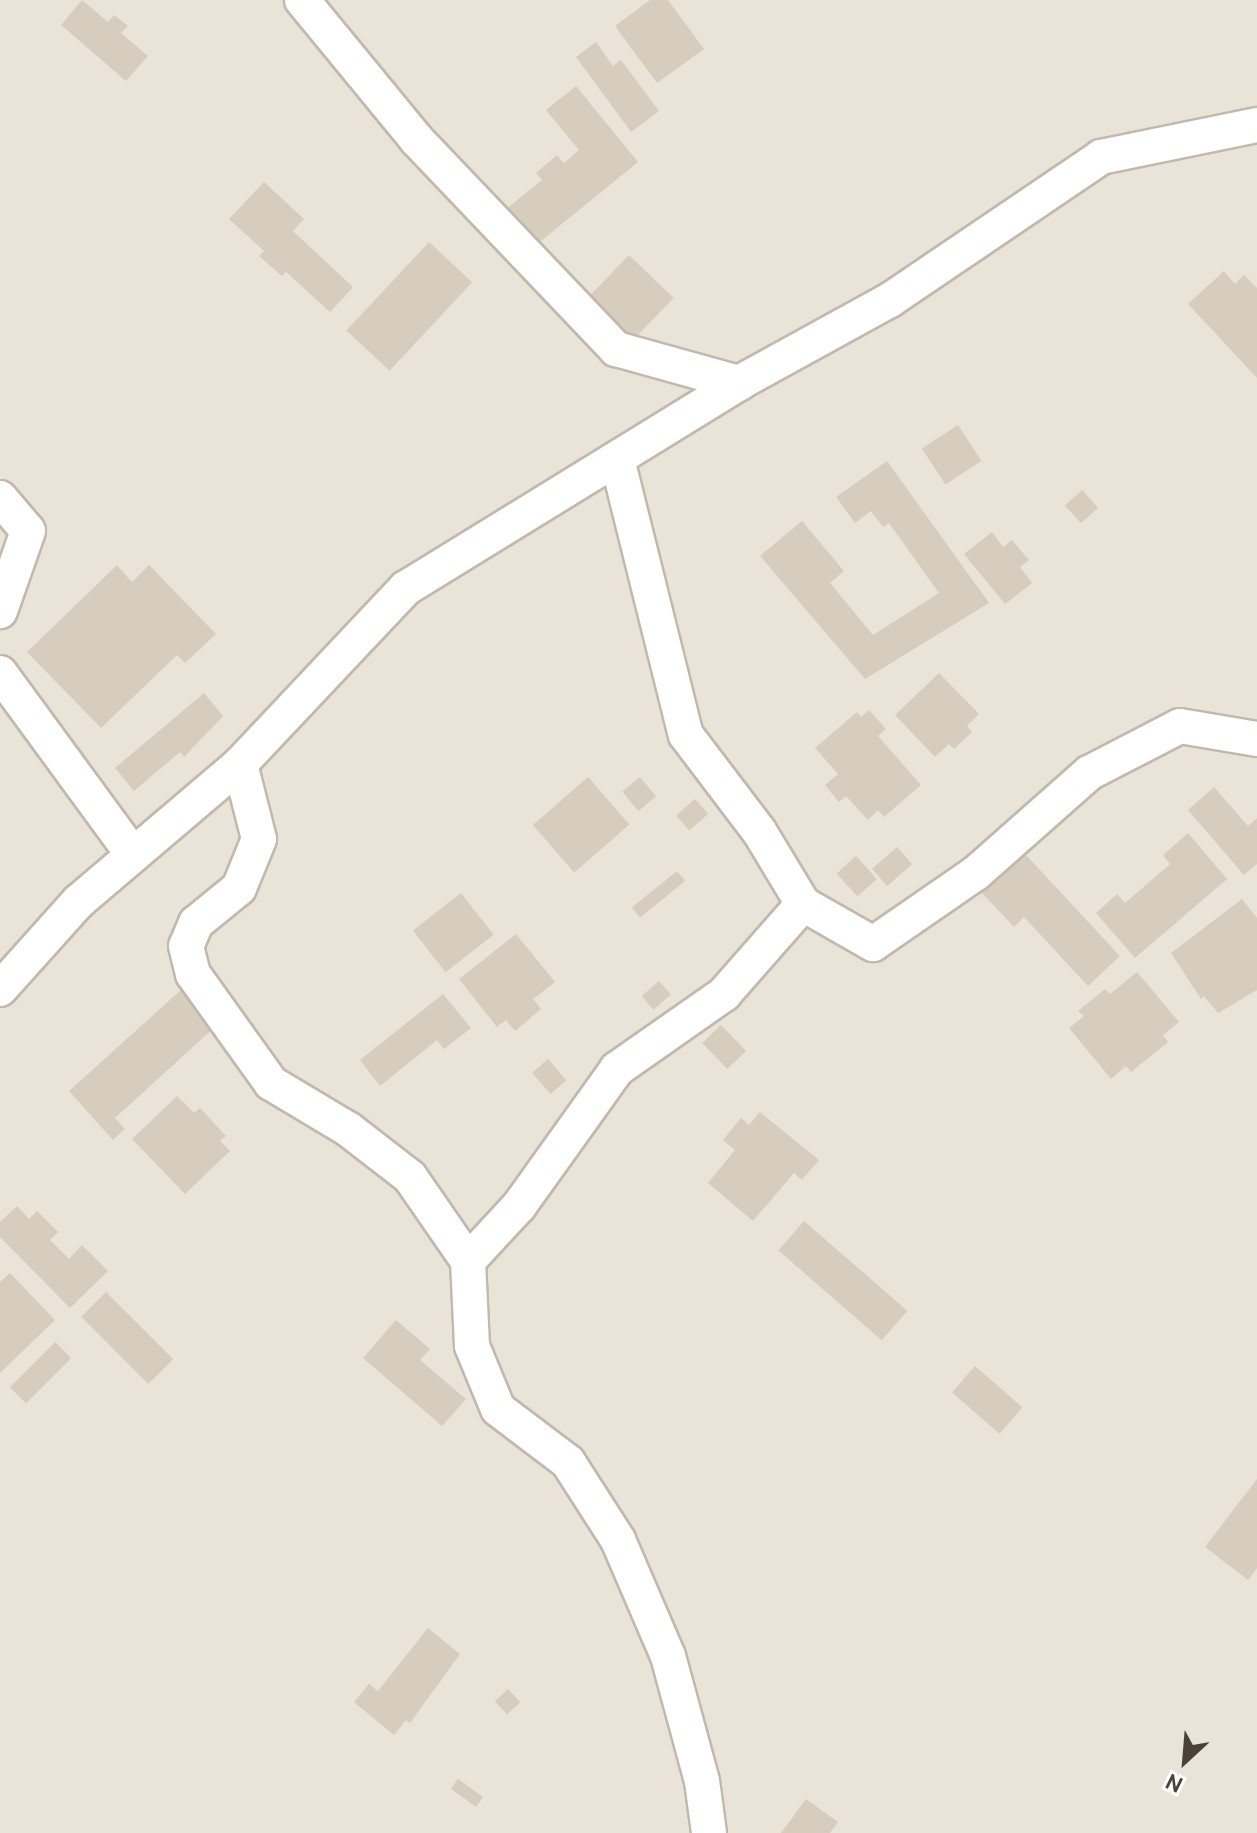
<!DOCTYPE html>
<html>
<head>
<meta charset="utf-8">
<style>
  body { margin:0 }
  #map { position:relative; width:1257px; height:1833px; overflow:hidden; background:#f5f2ea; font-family:Cabin,sans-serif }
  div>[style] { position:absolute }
  .residential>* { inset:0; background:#e9e3d8; transform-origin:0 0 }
  .building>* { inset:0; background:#d7cdbf; transform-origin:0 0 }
  .roads { filter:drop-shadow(2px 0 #c1b9ac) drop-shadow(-2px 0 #c1b9ac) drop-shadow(0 2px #c1b9ac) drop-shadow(0 -2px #c1b9ac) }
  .minor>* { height:34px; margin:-17px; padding:0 17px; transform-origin:17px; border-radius:17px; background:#fff }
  span { translate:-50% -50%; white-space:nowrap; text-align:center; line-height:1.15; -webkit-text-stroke:7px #fff; paint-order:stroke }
  .north { position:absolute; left:1145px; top:1721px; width:80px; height:80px; -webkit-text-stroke:6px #fff; paint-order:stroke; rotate:206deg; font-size:22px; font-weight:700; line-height:32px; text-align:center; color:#4a4238 }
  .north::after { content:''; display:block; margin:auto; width:28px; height:36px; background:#4a4238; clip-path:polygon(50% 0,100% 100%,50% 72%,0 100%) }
</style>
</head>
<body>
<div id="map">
  <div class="residential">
    <div style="left:0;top:0;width:1257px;height:1833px"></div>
  </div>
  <div class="building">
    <div style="clip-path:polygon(82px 0,108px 22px,114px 15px,128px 26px,121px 33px,148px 56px,126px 81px,61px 25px)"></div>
    <div style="clip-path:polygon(650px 0,668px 0,704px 49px,657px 83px,615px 26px)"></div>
    <div style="clip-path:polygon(596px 42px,613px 66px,621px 60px,659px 111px,631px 132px,576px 57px)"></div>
    <div style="clip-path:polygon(576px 86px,638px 162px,536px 245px,506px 209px,542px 180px,536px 173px,557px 155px,564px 163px,579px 150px,546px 110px)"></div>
    <div style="clip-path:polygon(264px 182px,304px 219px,293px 231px,353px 287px,330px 312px,286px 272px,282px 276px,259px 256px,264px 251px,229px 219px)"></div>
    <div style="left:429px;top:242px;width:59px;height:121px;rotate:43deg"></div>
    <div style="left:629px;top:255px;width:62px;height:61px;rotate:44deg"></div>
    <div style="clip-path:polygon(1224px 271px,1235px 284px,1244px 275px,1257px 288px,1257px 378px,1188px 304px)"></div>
    <div style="left:958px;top:425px;width:43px;height:43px;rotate:57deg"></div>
    <div style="clip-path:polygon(887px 461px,989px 603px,865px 679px,760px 556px,802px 521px,844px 571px,830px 583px,873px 635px,939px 593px,889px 523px,883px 527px,871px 511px,855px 523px,836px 497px)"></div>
    <div style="left:1082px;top:490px;width:24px;height:23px;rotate:48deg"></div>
    <div style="clip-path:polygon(992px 532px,1003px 547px,1012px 540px,1029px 560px,1020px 567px,1032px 583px,1005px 604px,964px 554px)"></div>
    <div style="clip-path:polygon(117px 565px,132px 582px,149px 565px,216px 634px,185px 663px,177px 655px,101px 728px,27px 652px)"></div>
    <div style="clip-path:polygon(939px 673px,979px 714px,967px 726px,972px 732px,954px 749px,949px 744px,935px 757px,895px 715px)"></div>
    <div style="clip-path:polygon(204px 693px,223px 716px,184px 757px,180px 752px,134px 791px,115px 768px)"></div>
    <div style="clip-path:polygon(869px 710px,886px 729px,878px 736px,921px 785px,884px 817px,878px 810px,868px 820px,846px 796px,839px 802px,825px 785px,838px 774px,815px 748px,857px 712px,861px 717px)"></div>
    <div style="left:588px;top:777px;width:63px;height:73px;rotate:49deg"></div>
    <div style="left:640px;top:777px;width:25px;height:23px;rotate:50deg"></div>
    <div style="clip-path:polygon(1214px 787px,1248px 826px,1257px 818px,1257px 864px,1244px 875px,1188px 810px)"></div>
    <div style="left:695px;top:799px;width:20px;height:25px;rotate:49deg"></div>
    <div style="clip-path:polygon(1188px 833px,1227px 879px,1135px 958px,1096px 913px,1117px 894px,1125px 903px,1170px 864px,1163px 855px)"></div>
    <div style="left:897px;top:847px;width:23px;height:33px;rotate:49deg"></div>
    <div style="clip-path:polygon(1025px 854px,1120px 956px,1088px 986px,1024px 917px,1014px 927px,982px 893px)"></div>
    <div style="left:856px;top:856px;width:31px;height:26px;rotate:48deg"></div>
    <div style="left:677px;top:871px;width:13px;height:58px;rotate:51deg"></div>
    <div style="left:461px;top:893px;width:53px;height:61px;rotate:52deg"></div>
    <div style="clip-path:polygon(1242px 899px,1257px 918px,1257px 990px,1218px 1013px,1204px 996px,1201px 999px,1171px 953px)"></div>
    <div style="clip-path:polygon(516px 934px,555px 982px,533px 999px,541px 1009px,515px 1031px,506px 1020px,497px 1027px,459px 979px)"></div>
    <div style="clip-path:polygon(1137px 972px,1179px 1022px,1163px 1035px,1168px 1042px,1131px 1072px,1126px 1066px,1111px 1079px,1069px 1028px,1084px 1016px,1078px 1011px,1105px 989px,1110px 994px)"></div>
    <div style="left:659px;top:981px;width:18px;height:23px;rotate:49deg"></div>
    <div style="clip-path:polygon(182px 989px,216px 1026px,115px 1118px,125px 1129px,113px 1140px,69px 1091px)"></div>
    <div style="clip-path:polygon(443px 994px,471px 1028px,444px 1049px,437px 1040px,380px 1086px,360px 1060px)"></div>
    <div style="left:721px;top:1025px;width:36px;height:26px;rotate:46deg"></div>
    <div style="left:548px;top:1059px;width:28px;height:21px;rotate:49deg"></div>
    <div style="clip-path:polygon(177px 1096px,194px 1113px,200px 1108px,226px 1136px,220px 1141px,230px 1151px,185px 1194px,132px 1139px)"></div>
    <div style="clip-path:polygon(760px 1112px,819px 1160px,802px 1180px,794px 1173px,753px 1221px,708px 1183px,735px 1150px,723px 1140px,741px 1118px,749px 1125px)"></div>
    <div style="clip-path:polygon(17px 1206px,29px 1219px,37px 1211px,58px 1232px,50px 1240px,69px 1259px,82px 1245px,108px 1271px,70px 1308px,0 1237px,0 1222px)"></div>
    <div style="left:804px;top:1221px;width:137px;height:39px;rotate:41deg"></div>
    <div style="clip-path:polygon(10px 1273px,55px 1320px,0 1373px,0 1282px)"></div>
    <div style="left:106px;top:1292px;width:95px;height:35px;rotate:45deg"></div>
    <div style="clip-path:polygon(396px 1320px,430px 1349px,420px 1360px,466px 1399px,442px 1426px,363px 1358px)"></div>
    <div style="left:55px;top:1342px;width:23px;height:64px;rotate:45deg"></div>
    <div style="left:975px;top:1366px;width:63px;height:35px;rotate:41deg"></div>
    <div style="clip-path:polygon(1257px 1479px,1257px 1568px,1248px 1580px,1205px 1547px)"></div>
    <div style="clip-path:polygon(428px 1628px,460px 1654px,410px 1723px,406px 1720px,394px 1735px,354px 1702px,369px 1684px,378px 1691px)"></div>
    <div style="left:508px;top:1689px;width:18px;height:18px;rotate:47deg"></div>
    <div style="left:458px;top:1779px;width:31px;height:12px;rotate:36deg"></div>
    <div style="clip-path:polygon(806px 1799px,838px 1822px,830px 1833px,781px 1833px)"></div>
  </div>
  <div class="roads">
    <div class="minor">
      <div style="left:302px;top:0;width:181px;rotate:50.6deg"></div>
      <div style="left:417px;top:140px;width:289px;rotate:46.4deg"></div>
      <div style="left:616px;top:349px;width:128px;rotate:15.5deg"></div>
      <div style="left:617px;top:459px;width:284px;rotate:76deg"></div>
      <div style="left:686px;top:735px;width:121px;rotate:52.8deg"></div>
      <div style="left:759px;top:831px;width:85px;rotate:58.9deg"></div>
      <div style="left:803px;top:904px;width:81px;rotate:29.7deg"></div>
      <div style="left:873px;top:944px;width:125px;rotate:-34.6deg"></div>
      <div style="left:976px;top:873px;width:151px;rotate:-41.5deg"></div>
      <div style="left:1089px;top:773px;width:102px;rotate:-27.3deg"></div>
      <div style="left:1180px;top:726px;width:78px;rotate:9.6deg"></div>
      <div style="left:0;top:498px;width:43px;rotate:49.7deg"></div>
      <div style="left:28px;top:531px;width:85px;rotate:109.3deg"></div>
      <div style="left:0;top:673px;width:225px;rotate:53.8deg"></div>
      <div style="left:240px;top:764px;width:77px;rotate:75.8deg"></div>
      <div style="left:259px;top:839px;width:53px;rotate:112.2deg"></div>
      <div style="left:239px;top:888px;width:55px;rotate:140.9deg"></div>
      <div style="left:196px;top:923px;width:25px;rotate:113deg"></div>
      <div style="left:186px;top:946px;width:29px;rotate:76deg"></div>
      <div style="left:193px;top:974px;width:134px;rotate:54.4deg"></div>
      <div style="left:271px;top:1083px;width:90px;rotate:30.9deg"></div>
      <div style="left:348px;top:1129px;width:78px;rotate:37.7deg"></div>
      <div style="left:410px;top:1177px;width:102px;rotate:55.4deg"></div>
      <div style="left:468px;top:1261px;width:85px;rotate:87.3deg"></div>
      <div style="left:472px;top:1346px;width:68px;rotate:67.6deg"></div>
      <div style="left:498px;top:1409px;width:88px;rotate:37.1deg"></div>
      <div style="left:568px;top:1462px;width:93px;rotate:57.3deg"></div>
      <div style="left:618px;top:1540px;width:126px;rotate:66.7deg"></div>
      <div style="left:668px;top:1656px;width:130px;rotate:74.8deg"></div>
      <div style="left:702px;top:1781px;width:52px;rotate:82.3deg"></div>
      <div style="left:0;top:989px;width:117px;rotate:-48.1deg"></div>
      <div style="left:78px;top:902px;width:213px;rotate:-40.4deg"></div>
      <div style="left:240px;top:764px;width:242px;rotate:-46.7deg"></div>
      <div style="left:406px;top:588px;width:391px;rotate:-31.6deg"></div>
      <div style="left:739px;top:383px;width:172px;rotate:-28.8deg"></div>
      <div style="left:890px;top:300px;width:255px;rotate:-34.1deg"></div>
      <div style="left:1101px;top:157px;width:159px;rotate:-11.6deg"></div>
      <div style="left:468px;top:1261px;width:75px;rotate:-47.2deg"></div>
      <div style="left:519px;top:1206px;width:168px;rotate:-54.4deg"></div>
      <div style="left:617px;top:1069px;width:131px;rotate:-35deg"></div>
      <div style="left:724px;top:994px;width:120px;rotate:-48.7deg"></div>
    </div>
  </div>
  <div class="north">N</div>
</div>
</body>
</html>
